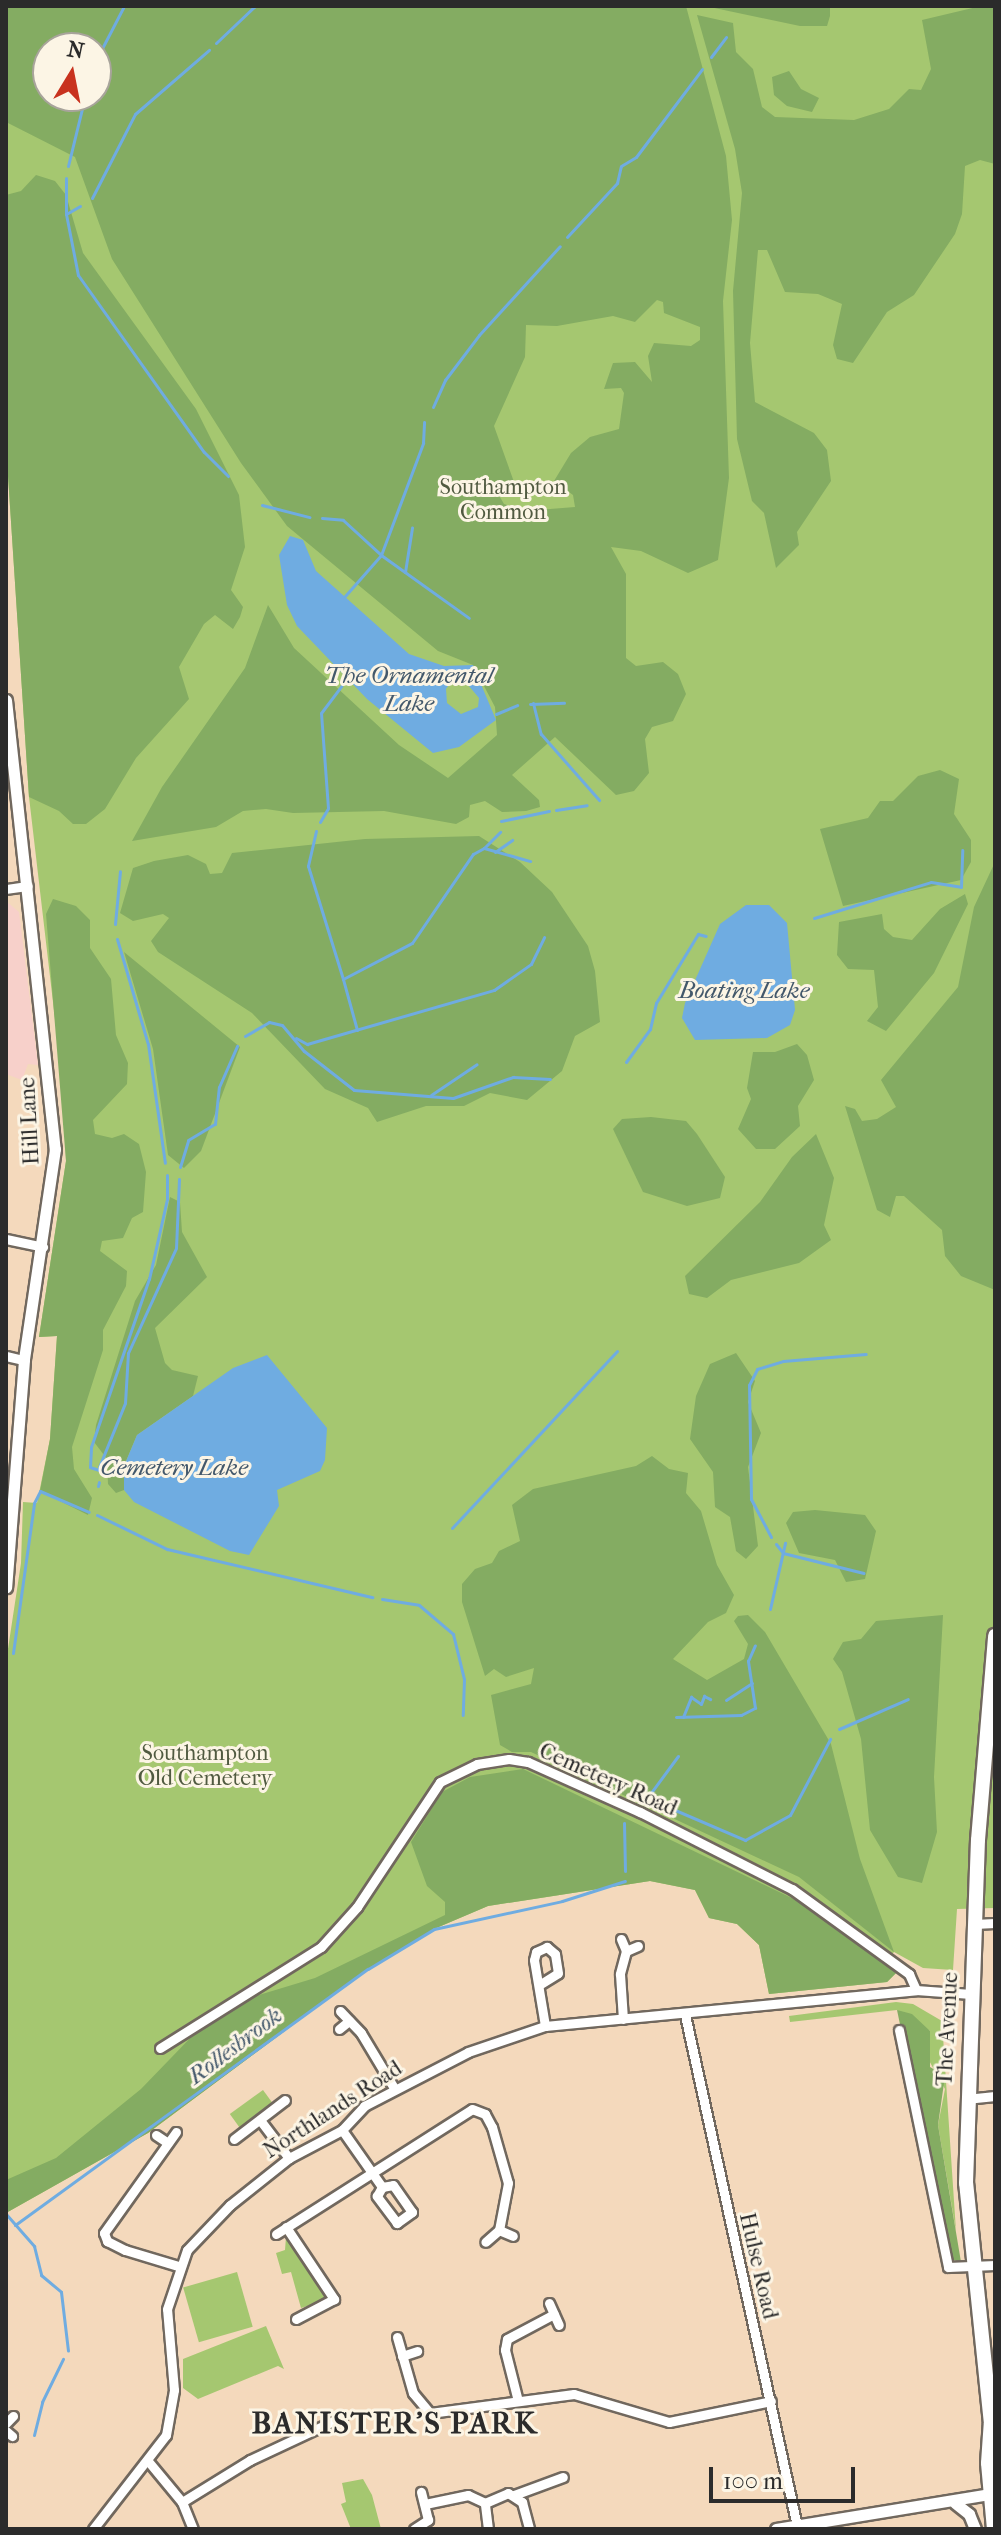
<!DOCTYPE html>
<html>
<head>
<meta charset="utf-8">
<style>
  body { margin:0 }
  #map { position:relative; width:1001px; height:2535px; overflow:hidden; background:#f4d9bc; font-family:"IM FELL French Canon",serif }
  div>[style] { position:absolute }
  .built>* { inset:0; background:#f7d0ca }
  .green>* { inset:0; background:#a5c770; transform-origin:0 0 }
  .forest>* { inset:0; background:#84ac62 }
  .water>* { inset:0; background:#6face1 }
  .stream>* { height:3px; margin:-1.5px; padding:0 1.5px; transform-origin:1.5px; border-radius:1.5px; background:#6face1 }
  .roads { filter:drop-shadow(2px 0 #71685e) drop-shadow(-2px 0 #71685e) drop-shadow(0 2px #71685e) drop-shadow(0 -2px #71685e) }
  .minor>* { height:9px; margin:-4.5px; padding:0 4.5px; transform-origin:4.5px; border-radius:4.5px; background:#fff }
  .tertiary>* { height:11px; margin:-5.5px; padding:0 5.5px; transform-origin:5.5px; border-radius:5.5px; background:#fff }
  .primary>* { height:14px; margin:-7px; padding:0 7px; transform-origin:7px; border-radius:7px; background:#fff }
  span { translate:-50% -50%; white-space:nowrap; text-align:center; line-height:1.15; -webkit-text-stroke:6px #fcf5e5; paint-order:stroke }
  .park-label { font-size:22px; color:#505a40 }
  .street-label { font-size:22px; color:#2b2b2b }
  .water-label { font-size:24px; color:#43586b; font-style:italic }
  .district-label { font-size:30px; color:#2b2b2b; font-weight:700; letter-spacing:2px }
  .frame { position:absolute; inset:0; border:8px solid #2b2b2b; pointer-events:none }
  .north { position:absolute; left:32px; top:32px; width:80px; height:80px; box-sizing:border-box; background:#fcf5e5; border:2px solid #a8a49b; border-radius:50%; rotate:10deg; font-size:22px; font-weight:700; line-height:32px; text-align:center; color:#2b2b2b }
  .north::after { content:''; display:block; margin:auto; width:28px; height:36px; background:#c8321e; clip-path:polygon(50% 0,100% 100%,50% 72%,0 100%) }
  .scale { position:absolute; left:709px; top:2467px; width:146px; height:36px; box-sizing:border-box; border:4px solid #2b2b2b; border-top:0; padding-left:10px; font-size:24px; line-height:28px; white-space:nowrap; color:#2b2b2b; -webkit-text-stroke:6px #fcf5e5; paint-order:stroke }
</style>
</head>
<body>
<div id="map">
  <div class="built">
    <div style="clip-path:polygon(6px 901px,19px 912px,38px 1065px,28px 1064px,22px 1080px,6px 1074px)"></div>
  </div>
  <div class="green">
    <div style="clip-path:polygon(evenodd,6px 6px,995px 6px,995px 1908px,957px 1909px,953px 1970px,923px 1968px,894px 1952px,884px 1963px,897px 1972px,887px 1982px,769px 1994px,759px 1945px,737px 1924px,709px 1918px,695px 1890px,650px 1881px,488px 1906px,434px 1929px,368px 1969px,148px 2133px,6px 2213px,6px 1662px,21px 1563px,23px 1502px,37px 1503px,50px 1439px,57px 1336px,39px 1337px,66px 1161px,64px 1096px,29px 797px,6px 445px,6px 6px,48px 48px,96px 48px,96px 96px,48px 96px,48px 48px)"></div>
    <div style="clip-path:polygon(896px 2002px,913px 2004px,942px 2021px,956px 2231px,938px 2125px,945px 2089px,927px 2057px,930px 2031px,897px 2010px,790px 2022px,789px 2016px)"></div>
    <div style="left:263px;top:2090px;width:19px;height:41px;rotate:54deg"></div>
    <div style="clip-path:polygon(286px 2237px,307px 2262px,327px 2300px,301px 2308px,291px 2272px,282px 2274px,276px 2253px,285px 2250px)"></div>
    <div style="left:237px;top:2272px;width:57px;height:56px;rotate:74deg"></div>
    <div style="clip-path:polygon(266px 2326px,284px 2369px,278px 2366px,198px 2399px,183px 2388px,183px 2359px)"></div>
    <div style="clip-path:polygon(363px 2479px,372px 2495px,381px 2529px,351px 2529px,341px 2504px,346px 2502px,342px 2483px)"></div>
  </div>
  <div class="forest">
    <div style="clip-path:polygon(evenodd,6px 6px,686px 6px,726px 156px,732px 220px,723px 301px,729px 478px,718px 560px,688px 573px,641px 551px,611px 547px,626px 574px,626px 658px,636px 666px,663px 662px,678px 674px,686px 694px,673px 721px,652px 727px,645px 739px,649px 773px,634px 791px,616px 795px,555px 737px,512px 775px,539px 800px,540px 807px,526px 811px,502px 812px,485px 801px,470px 805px,469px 817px,456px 824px,384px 811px,293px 813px,266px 809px,243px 811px,216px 827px,132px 841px,162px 787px,245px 668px,268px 605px,294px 648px,399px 745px,448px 778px,497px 735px,495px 707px,473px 665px,438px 651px,287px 526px,241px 463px,112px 259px,75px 157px,6px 122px,6px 6px,48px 48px,96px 48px,96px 96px,48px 96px,48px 48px,6px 6px,657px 300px,663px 302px,664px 313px,700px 327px,700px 340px,691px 346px,654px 343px,648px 356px,652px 382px,635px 362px,613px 363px,604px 389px,621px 388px,624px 393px,619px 429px,590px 437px,571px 453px,554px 481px,573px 495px,575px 507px,525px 511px,504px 504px,497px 492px,514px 482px,494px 426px,525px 357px,526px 325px,557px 326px,613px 316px,635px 322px,657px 300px)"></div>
    <div style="clip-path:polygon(705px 6px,830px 6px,830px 16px,827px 26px,800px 26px)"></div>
    <div style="clip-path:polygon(981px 6px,995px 6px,995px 164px,980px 160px,965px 166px,962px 214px,955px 234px,914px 295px,887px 312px,853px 363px,837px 359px,833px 345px,842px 304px,818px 294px,785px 292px,767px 250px,758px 250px,750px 343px,755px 402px,814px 433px,827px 450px,831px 481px,797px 532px,799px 545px,776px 568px,764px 513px,752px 501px,737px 439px,733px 291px,742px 193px,735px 149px,697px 15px,733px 23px,736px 52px,753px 69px,762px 107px,775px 117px,854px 120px,889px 109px,909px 89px,921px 90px,931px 69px,922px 20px)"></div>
    <div style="clip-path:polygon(789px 71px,801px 89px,819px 98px,812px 112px,787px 106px,774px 95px,772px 77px)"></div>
    <div style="clip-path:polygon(36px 175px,55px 181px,66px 195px,83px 253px,196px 409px,239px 495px,245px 547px,231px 590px,243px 607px,240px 617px,233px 629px,215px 615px,204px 624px,179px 667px,189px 699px,136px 758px,105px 809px,86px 824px,73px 824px,59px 811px,29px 797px,6px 445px,6px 195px,21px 191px)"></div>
    <div style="clip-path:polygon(940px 770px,959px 779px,954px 814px,971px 840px,971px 862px,961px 880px,843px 906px,820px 829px,868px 818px,880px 801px,893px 801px,918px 776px)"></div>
    <div style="clip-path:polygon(479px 836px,520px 862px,552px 892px,588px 946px,595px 971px,600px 1022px,575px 1036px,562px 1071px,527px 1100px,490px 1093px,464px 1106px,426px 1106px,377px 1122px,368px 1108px,325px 1089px,252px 1013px,158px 952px,151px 941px,169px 918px,163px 914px,133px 921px,120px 913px,133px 868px,154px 861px,188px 855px,206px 864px,210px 874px,222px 873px,232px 853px,365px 839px)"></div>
    <div style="clip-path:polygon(995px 862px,995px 1290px,961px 1276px,945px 1256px,942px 1230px,904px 1196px,896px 1196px,890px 1217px,877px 1210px,845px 1106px,855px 1109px,862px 1121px,877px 1119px,896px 1107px,881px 1080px,958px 987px,974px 907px)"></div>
    <div style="clip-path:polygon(965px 894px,968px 904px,934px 973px,886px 1031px,867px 1021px,878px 1007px,874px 970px,848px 969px,837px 955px,839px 922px,882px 914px,884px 929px,893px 937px,912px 940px,940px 909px)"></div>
    <div style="clip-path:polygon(53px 899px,76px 906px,90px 920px,90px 948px,111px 979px,116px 1035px,128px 1063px,127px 1084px,93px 1120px,95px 1134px,112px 1138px,124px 1134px,139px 1144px,146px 1172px,143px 1212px,132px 1218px,123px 1238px,102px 1241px,100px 1251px,127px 1271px,126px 1286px,103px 1330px,103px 1350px,72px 1447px,74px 1469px,92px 1498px,88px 1515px,40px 1491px,50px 1439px,57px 1336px,39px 1337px,66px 1161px,46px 914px)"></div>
    <div style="clip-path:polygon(124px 952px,240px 1047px,201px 1151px,184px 1168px,168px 1155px,153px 1049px)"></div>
    <div style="clip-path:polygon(797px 1044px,807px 1055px,814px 1080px,798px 1106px,800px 1126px,775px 1149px,756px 1149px,738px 1129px,751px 1099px,747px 1088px,753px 1052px,775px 1052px)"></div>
    <div style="clip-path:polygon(651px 1117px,686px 1121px,697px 1134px,725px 1177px,720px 1198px,687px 1206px,643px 1192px,613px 1129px,622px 1119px)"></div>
    <div style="clip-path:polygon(816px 1134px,834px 1178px,824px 1225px,831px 1240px,799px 1263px,731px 1280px,707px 1298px,689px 1294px,685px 1276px,760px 1202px,792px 1157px)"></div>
    <div style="clip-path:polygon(170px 1197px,180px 1202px,182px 1232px,207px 1277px,155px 1328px,165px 1363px,172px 1370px,198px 1376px,193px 1396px,137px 1435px,124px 1466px,124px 1490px,116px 1493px,108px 1484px,107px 1459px,94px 1442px,96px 1425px,135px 1301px,156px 1265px)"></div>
    <div style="clip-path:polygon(736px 1353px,755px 1381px,748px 1402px,761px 1433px,748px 1467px,758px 1546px,746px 1559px,736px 1551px,730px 1517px,715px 1507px,713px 1472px,690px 1439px,696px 1396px,710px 1364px)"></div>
    <div style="clip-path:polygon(652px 1456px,669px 1469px,688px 1473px,686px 1493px,701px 1511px,717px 1565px,734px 1595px,726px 1613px,708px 1622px,673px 1659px,707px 1680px,744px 1659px,748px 1644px,734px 1621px,738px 1616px,748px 1615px,765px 1632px,831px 1744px,860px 1859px,894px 1952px,799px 1877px,531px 1752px,512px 1752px,500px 1745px,491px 1695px,531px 1684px,534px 1668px,506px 1677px,494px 1669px,485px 1676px,462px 1602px,462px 1584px,475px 1569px,492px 1563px,499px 1551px,520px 1541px,512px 1505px,533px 1489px,636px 1466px)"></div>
    <div style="clip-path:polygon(815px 1510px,865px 1515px,876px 1531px,865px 1579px,846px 1582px,835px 1560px,799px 1553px,786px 1523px,793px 1512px)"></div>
    <div style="clip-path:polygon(943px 1615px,934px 1777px,937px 1832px,922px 1883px,898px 1877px,870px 1830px,861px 1739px,842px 1672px,833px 1659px,843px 1642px,861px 1639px,876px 1621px)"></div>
    <div style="clip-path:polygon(523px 1769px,800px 1902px,897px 1972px,887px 1982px,769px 1994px,759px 1945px,737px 1924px,709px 1918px,695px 1890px,650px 1881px,488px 1906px,434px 1929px,368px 1969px,148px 2133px,6px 2213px,6px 2180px,56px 2158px,141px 2089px,198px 2030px,252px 1997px,315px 1978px,445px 1915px,445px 1902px,427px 1886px,411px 1842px,442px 1792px,470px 1777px)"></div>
    <div style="clip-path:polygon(897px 2010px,912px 2014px,930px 2031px,930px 2067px,945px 2076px,938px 2125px,961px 2262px,949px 2259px)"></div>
  </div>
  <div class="water">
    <div style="clip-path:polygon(evenodd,290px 536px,303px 540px,316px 571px,409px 654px,444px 666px,473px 665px,496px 720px,459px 747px,433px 753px,367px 699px,297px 626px,287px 605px,279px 555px,290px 536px,463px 679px,479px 698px,478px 707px,461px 714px,447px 703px,446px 689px,452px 680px,463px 679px)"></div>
    <div style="clip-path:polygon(746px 905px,769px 905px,787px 923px,795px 1010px,790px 1025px,767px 1038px,695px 1040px,682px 1018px,685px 1003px,720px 924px)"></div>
    <div style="clip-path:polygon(267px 1355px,327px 1428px,325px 1460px,320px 1471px,277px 1490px,279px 1506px,249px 1555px,230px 1551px,134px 1502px,124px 1490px,124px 1466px,137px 1435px,233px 1368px)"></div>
  </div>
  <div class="stream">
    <div style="left:216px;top:43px;width:54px;rotate:-43.5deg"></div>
    <div style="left:711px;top:57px;width:25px;rotate:-53deg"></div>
    <div style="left:96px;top:60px;width:61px;rotate:-62.6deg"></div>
    <div style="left:68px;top:166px;width:72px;rotate:-76.3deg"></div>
    <div style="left:66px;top:178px;width:36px;rotate:90deg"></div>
    <div style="left:92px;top:198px;width:94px;rotate:-62.9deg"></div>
    <div style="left:135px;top:114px;width:98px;rotate:-40.9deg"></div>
    <div style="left:80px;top:206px;width:16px;rotate:150deg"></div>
    <div style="left:66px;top:214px;width:62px;rotate:78.9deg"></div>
    <div style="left:78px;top:275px;width:217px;rotate:54.6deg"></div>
    <div style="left:204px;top:452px;width:34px;rotate:45deg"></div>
    <div style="left:567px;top:237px;width:74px;rotate:-47.2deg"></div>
    <div style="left:617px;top:183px;width:17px;rotate:-77deg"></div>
    <div style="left:621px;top:166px;width:17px;rotate:-31deg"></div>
    <div style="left:636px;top:157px;width:110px;rotate:-53.1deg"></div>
    <div style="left:433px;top:407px;width:30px;rotate:-66deg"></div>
    <div style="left:445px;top:380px;width:56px;rotate:-52.9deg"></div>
    <div style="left:479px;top:335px;width:120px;rotate:-47.7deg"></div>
    <div style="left:262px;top:505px;width:49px;rotate:14.3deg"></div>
    <div style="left:322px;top:518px;width:21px;rotate:5deg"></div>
    <div style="left:343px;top:520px;width:52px;rotate:42.6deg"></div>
    <div style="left:381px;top:555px;width:108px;rotate:35.6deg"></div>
    <div style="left:405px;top:572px;width:45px;rotate:-81deg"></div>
    <div style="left:345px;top:596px;width:55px;rotate:-48.7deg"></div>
    <div style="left:381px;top:555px;width:120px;rotate:-69.4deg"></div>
    <div style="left:423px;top:443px;width:21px;rotate:-87deg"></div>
    <div style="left:533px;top:703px;width:32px;rotate:76deg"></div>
    <div style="left:541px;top:734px;width:88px;rotate:48.7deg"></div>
    <div style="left:530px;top:704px;width:34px;rotate:-2deg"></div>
    <div style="left:496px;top:714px;width:23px;rotate:-23deg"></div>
    <div style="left:556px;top:810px;width:31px;rotate:-9deg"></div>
    <div style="left:501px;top:821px;width:49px;rotate:-11.8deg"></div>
    <div style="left:320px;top:822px;width:16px;rotate:-60deg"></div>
    <div style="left:328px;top:808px;width:95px;rotate:-94.2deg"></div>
    <div style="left:321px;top:713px;width:34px;rotate:-53deg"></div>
    <div style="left:316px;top:831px;width:36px;rotate:103deg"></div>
    <div style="left:308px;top:866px;width:118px;rotate:72.8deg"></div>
    <div style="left:484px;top:848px;width:23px;rotate:-45deg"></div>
    <div style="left:495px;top:852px;width:21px;rotate:-35deg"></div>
    <div style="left:814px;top:918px;width:122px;rotate:-17.1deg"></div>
    <div style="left:931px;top:882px;width:30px;rotate:9deg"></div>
    <div style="left:961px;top:887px;width:37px;rotate:-88deg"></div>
    <div style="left:115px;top:924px;width:53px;rotate:-84.6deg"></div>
    <div style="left:117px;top:939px;width:109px;rotate:73.6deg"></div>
    <div style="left:148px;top:1044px;width:120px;rotate:81.9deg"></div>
    <div style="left:357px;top:1030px;width:53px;rotate:-105.4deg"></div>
    <div style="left:343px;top:979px;width:78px;rotate:-27.6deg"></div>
    <div style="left:412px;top:943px;width:108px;rotate:-55.6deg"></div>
    <div style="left:473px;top:854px;width:13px;rotate:-29deg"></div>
    <div style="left:484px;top:848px;width:48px;rotate:15.8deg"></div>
    <div style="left:245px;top:1036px;width:28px;rotate:-30deg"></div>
    <div style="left:269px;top:1022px;width:13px;rotate:13deg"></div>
    <div style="left:282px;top:1025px;width:34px;rotate:50deg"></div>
    <div style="left:304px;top:1051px;width:63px;rotate:38deg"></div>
    <div style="left:354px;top:1090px;width:99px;rotate:4.6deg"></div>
    <div style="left:453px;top:1098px;width:64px;rotate:-19.3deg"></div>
    <div style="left:513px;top:1077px;width:37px;rotate:3deg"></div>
    <div style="left:296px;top:1038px;width:13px;rotate:29deg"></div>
    <div style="left:307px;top:1044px;width:195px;rotate:-16.1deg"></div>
    <div style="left:494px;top:990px;width:45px;rotate:-35.1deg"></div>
    <div style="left:531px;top:964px;width:30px;rotate:-64deg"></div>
    <div style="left:626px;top:1062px;width:41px;rotate:-54deg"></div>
    <div style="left:650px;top:1029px;width:27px;rotate:-77deg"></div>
    <div style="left:656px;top:1003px;width:81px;rotate:-58.7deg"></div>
    <div style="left:698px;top:934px;width:8px;rotate:14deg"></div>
    <div style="left:431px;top:1095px;width:55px;rotate:-34deg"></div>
    <div style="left:180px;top:1167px;width:28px;rotate:-73deg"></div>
    <div style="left:188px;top:1140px;width:31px;rotate:-31deg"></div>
    <div style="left:215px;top:1124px;width:37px;rotate:-84deg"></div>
    <div style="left:219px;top:1087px;width:45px;rotate:-66.3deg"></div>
    <div style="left:99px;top:1467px;width:69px;rotate:-67.9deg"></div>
    <div style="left:125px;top:1403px;width:50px;rotate:-86.6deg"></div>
    <div style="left:128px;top:1353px;width:115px;rotate:-65.4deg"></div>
    <div style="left:176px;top:1248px;width:69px;rotate:-87.5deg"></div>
    <div style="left:99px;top:1470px;width:9px;rotate:-162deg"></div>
    <div style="left:90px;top:1467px;width:20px;rotate:-87deg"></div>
    <div style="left:91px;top:1447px;width:178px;rotate:-71deg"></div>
    <div style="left:149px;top:1279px;width:82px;rotate:-77.3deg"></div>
    <div style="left:167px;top:1199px;width:24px;rotate:-90deg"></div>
    <div style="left:98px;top:1486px;width:4px;rotate:-76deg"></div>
    <div style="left:97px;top:1515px;width:78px;rotate:25.9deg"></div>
    <div style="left:167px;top:1549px;width:211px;rotate:13.2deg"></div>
    <div style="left:452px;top:1528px;width:242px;rotate:-47deg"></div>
    <div style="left:771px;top:1537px;width:43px;rotate:-117.8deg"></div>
    <div style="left:751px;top:1499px;width:114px;rotate:-91deg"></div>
    <div style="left:749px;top:1385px;width:18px;rotate:-63deg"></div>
    <div style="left:757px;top:1369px;width:27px;rotate:-17deg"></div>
    <div style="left:783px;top:1361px;width:83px;rotate:-4.8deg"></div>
    <div style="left:776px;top:1544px;width:11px;rotate:52deg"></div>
    <div style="left:783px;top:1553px;width:83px;rotate:13.9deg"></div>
    <div style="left:382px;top:1599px;width:37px;rotate:9deg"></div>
    <div style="left:419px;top:1605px;width:45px;rotate:40.5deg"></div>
    <div style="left:453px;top:1634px;width:46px;rotate:76.3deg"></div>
    <div style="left:464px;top:1679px;width:36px;rotate:92deg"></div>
    <div style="left:770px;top:1609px;width:68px;rotate:-77.2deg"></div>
    <div style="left:13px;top:1653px;width:151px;rotate:-82deg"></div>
    <div style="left:34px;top:1503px;width:13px;rotate:-63deg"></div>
    <div style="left:40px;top:1491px;width:53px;rotate:23.2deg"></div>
    <div style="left:726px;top:1700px;width:31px;rotate:-33deg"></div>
    <div style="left:676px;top:1717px;width:65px;rotate:-1.8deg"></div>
    <div style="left:741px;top:1715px;width:16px;rotate:-27deg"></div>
    <div style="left:755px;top:1708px;width:48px;rotate:-98.5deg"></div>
    <div style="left:748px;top:1661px;width:17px;rotate:-66deg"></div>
    <div style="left:683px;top:1717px;width:22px;rotate:-68deg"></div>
    <div style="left:691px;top:1697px;width:12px;rotate:35deg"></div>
    <div style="left:701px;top:1704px;width:9px;rotate:-69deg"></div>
    <div style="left:704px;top:1696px;width:7px;rotate:27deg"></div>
    <div style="left:839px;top:1729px;width:75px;rotate:-23.5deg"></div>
    <div style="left:678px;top:1756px;width:52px;rotate:126.4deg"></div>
    <div style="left:647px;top:1798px;width:107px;rotate:23.2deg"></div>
    <div style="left:745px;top:1840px;width:51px;rotate:-29.1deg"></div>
    <div style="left:790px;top:1815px;width:86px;rotate:-62.2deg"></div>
    <div style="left:624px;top:1823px;width:48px;rotate:88.8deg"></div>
    <div style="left:6px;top:2214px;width:43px;rotate:48.8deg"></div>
    <div style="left:34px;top:2246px;width:30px;rotate:76deg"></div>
    <div style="left:41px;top:2275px;width:26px;rotate:40deg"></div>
    <div style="left:61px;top:2292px;width:59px;rotate:83.2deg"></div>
    <div style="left:15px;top:2225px;width:436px;rotate:-36deg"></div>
    <div style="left:368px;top:1969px;width:77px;rotate:-31.2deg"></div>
    <div style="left:434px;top:1929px;width:131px;rotate:-12.3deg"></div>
    <div style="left:562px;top:1901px;width:66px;rotate:-17.6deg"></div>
    <div style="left:34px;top:2435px;width:34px;rotate:-76deg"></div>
    <div style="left:42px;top:2402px;width:48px;rotate:-64deg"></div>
  </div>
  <div class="roads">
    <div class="minor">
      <div style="left:6px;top:889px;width:22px;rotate:-8deg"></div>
      <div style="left:6px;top:1239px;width:38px;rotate:12deg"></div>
      <div style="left:6px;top:1356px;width:18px;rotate:13deg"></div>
      <div style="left:974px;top:1924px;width:21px;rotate:-3deg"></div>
      <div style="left:621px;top:1939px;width:13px;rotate:67deg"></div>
      <div style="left:626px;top:1951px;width:24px;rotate:105deg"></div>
      <div style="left:620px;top:1974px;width:45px;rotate:86.2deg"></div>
      <div style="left:626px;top:1951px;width:13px;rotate:-23deg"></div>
      <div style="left:539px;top:1985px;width:22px;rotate:-32deg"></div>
      <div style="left:558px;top:1973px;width:19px;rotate:-99deg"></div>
      <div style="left:555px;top:1954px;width:11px;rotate:-139deg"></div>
      <div style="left:547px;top:1947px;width:12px;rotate:156deg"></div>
      <div style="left:536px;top:1952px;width:8px;rotate:104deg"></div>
      <div style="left:534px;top:1960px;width:67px;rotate:80.5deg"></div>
      <div style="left:340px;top:2011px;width:30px;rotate:46deg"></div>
      <div style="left:361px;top:2033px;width:64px;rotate:59deg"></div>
      <div style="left:685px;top:2015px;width:523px;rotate:77.64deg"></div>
      <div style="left:339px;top:2029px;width:13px;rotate:-39deg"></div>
      <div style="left:899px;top:2030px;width:242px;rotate:78.3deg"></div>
      <div style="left:948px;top:2267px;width:47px;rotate:-2.4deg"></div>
      <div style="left:160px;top:2048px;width:190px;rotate:-32.1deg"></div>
      <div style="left:321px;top:1947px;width:54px;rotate:-48deg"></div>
      <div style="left:357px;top:1907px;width:150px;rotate:-56.4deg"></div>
      <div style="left:440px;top:1782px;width:41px;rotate:-25.9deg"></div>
      <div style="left:477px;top:1764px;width:32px;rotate:-9deg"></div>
      <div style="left:509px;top:1759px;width:19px;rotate:9deg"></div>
      <div style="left:528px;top:1762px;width:123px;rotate:24.1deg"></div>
      <div style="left:640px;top:1812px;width:170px;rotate:26.9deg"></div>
      <div style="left:792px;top:1889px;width:145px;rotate:36deg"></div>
      <div style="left:909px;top:1974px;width:17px;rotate:66deg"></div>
      <div style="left:966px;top:2099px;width:29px;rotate:-6deg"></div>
      <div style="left:260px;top:2120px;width:48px;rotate:52.7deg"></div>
      <div style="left:342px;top:2130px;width:70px;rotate:54.9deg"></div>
      <div style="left:176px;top:2132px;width:124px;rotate:125.5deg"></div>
      <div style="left:104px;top:2233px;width:9px;rotate:69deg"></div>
      <div style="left:107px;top:2241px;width:20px;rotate:27deg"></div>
      <div style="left:125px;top:2250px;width:55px;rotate:16.8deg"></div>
      <div style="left:156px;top:2135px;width:14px;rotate:34deg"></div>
      <div style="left:234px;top:2139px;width:64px;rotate:-37.4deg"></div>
      <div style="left:393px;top:2185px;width:33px;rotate:55deg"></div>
      <div style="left:412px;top:2212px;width:19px;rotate:144deg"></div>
      <div style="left:397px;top:2223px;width:34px;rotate:-127deg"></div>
      <div style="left:377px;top:2196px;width:10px;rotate:-61deg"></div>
      <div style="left:382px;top:2187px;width:11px;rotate:-10deg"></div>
      <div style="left:286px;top:2227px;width:87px;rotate:56.3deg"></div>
      <div style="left:334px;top:2299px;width:43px;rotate:152.2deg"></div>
      <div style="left:499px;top:2230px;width:15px;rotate:23deg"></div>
      <div style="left:276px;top:2234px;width:232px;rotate:-32.5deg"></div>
      <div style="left:472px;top:2109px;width:14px;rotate:21deg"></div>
      <div style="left:485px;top:2114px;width:15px;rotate:62deg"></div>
      <div style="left:492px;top:2127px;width:58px;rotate:74.1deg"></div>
      <div style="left:508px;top:2183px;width:48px;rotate:100.8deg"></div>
      <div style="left:499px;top:2230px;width:18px;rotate:139deg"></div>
      <div style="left:549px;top:2303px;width:24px;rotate:66deg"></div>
      <div style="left:397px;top:2337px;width:58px;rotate:74.1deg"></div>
      <div style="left:413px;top:2393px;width:26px;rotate:50deg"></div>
      <div style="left:430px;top:2413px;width:145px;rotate:-7.5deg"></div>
      <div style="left:574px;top:2394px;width:99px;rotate:16.4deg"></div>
      <div style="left:669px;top:2422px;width:104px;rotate:-11.6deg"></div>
      <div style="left:402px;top:2356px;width:16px;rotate:-18deg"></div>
      <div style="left:518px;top:2401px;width:53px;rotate:-104.3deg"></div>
      <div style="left:505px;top:2350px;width:11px;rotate:-80deg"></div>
      <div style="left:507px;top:2339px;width:53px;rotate:-28deg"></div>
      <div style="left:6px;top:2423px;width:10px;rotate:-45deg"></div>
      <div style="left:6px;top:2431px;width:8px;rotate:40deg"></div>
      <div style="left:148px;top:2461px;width:53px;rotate:50.3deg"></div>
      <div style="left:182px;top:2502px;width:29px;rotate:68deg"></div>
      <div style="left:514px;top:2495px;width:52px;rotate:-20.2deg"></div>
      <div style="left:182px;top:2502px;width:80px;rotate:-31.7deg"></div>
      <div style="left:250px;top:2460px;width:102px;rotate:-25.1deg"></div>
      <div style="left:425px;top:2504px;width:44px;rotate:-11.8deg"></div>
      <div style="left:468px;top:2495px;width:19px;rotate:25deg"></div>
      <div style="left:93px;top:2529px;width:119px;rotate:-52.2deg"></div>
      <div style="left:166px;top:2435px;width:46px;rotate:-79.9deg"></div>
      <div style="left:174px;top:2390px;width:81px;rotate:-94.9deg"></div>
      <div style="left:167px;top:2309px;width:62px;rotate:-71.3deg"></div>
      <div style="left:187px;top:2250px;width:62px;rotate:-46.3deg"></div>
      <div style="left:230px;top:2205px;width:75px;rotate:-38.5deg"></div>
      <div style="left:289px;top:2158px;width:60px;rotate:-27.8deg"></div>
      <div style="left:342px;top:2130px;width:33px;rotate:-47deg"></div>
      <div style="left:364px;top:2106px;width:117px;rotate:-27.4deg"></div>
      <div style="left:468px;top:2052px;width:81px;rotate:-18.7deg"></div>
      <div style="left:545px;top:2026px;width:373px;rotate:-5.5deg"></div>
      <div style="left:916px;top:1990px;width:55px;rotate:4.2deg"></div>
      <div style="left:414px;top:2529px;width:17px;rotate:-33deg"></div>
      <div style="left:428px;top:2520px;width:29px;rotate:-104deg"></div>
      <div style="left:488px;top:2529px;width:26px;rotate:-97deg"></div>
      <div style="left:485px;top:2503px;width:25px;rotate:-23deg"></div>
      <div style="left:508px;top:2493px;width:17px;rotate:33deg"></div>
      <div style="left:522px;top:2502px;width:28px;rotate:75deg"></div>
    </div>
    <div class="tertiary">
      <div style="left:6px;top:700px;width:452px;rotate:83.8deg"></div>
      <div style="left:55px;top:1149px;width:213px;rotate:98.4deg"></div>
      <div style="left:24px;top:1360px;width:228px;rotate:94.5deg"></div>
      <div style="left:955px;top:2503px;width:18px;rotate:38deg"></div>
      <div style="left:969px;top:2514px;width:16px;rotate:68deg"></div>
      <div style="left:776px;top:2529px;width:222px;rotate:-9.3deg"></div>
    </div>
    <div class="primary">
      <div style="left:994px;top:2529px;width:66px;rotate:-95.2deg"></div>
      <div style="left:988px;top:2463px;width:39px;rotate:-86deg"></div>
      <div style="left:991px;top:2424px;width:242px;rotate:-95.9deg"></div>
      <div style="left:966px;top:2183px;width:343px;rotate:-88deg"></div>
      <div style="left:978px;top:1840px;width:205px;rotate:-85.2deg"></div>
    </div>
  </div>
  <div class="park-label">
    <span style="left:503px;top:500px">Southampton<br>Common</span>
    <span style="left:205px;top:1766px">Southampton<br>Old Cemetery</span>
  </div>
  <div class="street-label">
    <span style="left:30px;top:1121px;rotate:-93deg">Hill Lane</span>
    <span style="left:608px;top:1780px;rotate:24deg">Cemetery Road</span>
    <span style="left:948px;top:2029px;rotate:-87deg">The Avenue</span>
    <span style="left:333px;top:2110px;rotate:-33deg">Northlands Road</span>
    <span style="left:758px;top:2266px;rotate:77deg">Hulse Road</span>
  </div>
  <div class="water-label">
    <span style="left:409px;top:690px">The Ornamental<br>Lake</span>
    <span style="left:744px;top:991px">Boating Lake</span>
    <span style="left:174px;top:1468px">Cemetery Lake</span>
    <span style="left:235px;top:2046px;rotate:-37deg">Rollesbrook</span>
  </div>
  <div class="district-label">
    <span style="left:395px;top:2424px">BANISTER'S PARK</span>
  </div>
  <div class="frame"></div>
  <div class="north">N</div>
  <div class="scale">100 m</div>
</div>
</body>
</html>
